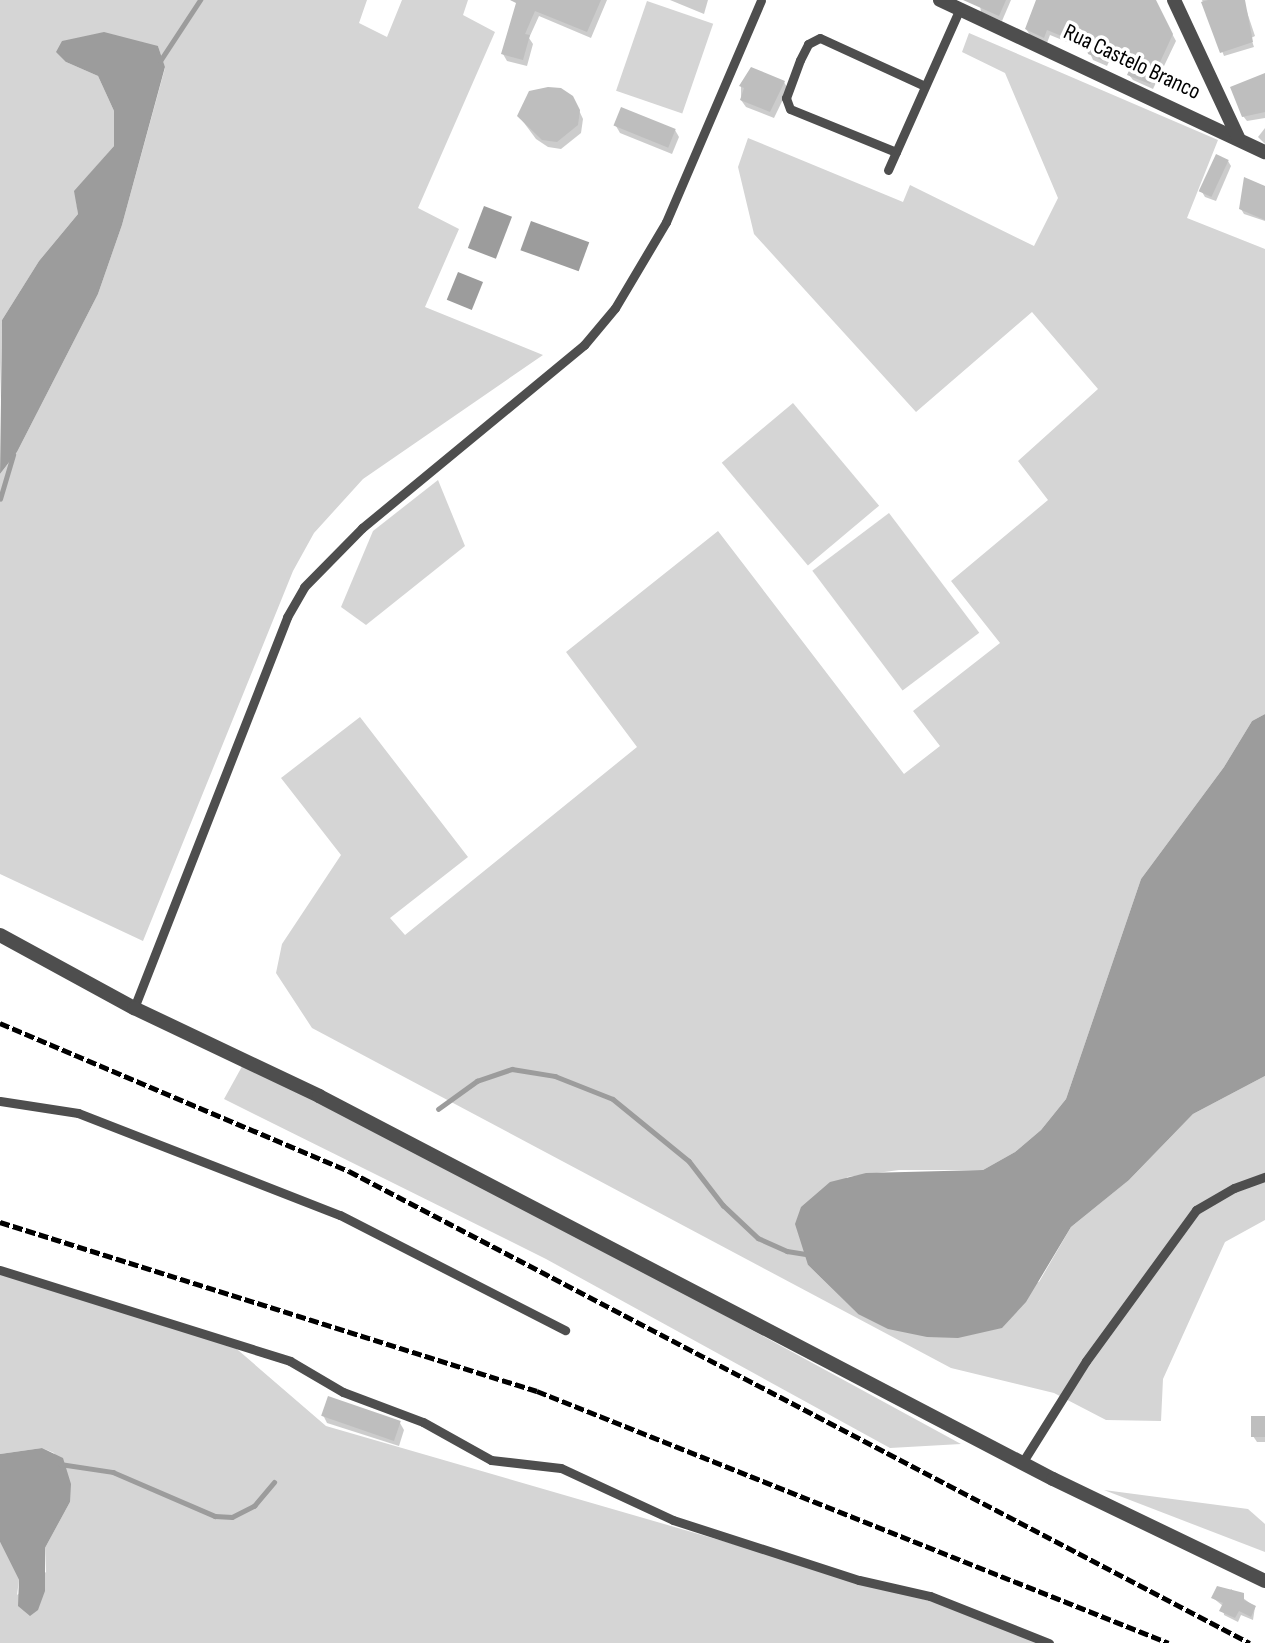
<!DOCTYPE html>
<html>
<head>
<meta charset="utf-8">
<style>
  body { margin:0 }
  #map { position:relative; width:1265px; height:1643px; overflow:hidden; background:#fff; font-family:"Sofia Sans Condensed",sans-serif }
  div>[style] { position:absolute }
  .green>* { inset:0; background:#d5d5d5; transform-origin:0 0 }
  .water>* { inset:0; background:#9c9c9c; transform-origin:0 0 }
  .shadow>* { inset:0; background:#0003 }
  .stream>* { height:4.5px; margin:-2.25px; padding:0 2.25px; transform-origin:2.25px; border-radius:2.25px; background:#9c9c9c }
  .building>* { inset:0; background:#bebebe; transform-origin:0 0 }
  .service>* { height:9px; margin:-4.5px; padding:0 4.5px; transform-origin:4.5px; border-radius:4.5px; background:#4e4e4e }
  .minor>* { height:14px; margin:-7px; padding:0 7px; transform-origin:7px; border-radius:7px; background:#4e4e4e }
  .tertiary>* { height:14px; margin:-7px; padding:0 7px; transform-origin:7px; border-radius:7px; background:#4e4e4e }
  .rail>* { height:4.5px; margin-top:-2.25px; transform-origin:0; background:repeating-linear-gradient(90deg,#000 0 10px,transparent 0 13.5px) }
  span { translate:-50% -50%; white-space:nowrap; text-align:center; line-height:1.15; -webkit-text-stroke:7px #fff; paint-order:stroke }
  .street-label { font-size:23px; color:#000 }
</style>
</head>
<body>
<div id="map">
  <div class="green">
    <div style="clip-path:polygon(0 0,367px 0,359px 23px,387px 37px,402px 0,468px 0,463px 15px,495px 32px,418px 208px,459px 229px,425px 307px,543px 355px,363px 479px,314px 533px,293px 571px,143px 941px,0 874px,0 474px,17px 452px,98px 294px,122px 225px,165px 68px,158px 46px,66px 62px,98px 76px,114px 111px,114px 146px,75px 191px,78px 214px,39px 261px,2px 320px,0 404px)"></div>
    <div style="left:647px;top:1px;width:70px;height:95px;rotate:19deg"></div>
    <div style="clip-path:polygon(969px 33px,1218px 140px,1187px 218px,1265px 249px,1265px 714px,1252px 721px,1224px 767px,1141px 879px,1066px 1099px,1041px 1130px,1015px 1152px,983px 1170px,899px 1170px,847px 1177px,808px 1265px,858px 1314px,1039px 1282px,1071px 1227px,1130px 1179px,1193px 1114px,1265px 1076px,1265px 1220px,1225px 1242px,1163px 1379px,1161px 1421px,1106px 1420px,1054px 1393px,951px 1368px,312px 1028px,276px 973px,282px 944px,341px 855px,281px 778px,360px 717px,468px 857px,390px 918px,405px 935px,637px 747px,566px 652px,718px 531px,904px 774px,940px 746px,913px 711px,1000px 643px,951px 581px,1048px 500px,1018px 461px,1098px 389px,1032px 312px,916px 412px,754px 234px,738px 167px,748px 138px,903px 202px,910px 185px,1034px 246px,1058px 198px,1005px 73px,962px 52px)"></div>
    <div style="left:793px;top:403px;width:134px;height:93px;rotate:50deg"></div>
    <div style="clip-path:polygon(438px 480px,465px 546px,366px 625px,341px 607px,373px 531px)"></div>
    <div style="left:889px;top:513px;width:150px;height:96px;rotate:53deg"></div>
    <div style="clip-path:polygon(245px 1061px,526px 1207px,961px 1444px,890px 1448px,546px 1259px,224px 1099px)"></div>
    <div style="clip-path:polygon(0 1269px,224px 1338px,326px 1426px,947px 1606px,1043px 1643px,0 1643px,0 1542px,19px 1580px,17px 1595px,46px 1572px,45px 1548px,70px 1502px,54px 1453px,42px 1448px,0 1454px)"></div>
    <div style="clip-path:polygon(1104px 1490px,1248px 1509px,1265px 1524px,1265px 1552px)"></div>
  </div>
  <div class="water">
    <div style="clip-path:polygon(104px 32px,158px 46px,165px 67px,122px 225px,98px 294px,17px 452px,0 474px,2px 320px,39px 261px,78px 214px,74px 191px,114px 146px,114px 111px,98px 76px,66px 62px,56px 52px,62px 41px)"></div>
    <div style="left:484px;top:206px;width:30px;height:45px;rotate:21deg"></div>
    <div style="left:531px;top:221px;width:62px;height:31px;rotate:20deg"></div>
    <div style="left:458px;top:272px;width:27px;height:30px;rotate:22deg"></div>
    <div style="clip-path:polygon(1265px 714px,1265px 1076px,1193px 1114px,1129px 1180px,1071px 1227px,1026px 1302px,1002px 1328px,958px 1338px,927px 1337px,888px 1329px,858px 1314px,808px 1265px,795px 1224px,801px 1207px,830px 1182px,866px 1173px,983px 1170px,1015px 1152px,1041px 1130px,1066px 1099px,1141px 879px,1224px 767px,1252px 721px)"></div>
    <div style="clip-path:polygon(42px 1448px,63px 1458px,71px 1484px,70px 1502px,45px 1548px,45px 1591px,38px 1610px,30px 1616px,18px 1606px,19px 1580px,0 1542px,0 1454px)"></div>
  </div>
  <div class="shadow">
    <div style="clip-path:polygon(519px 0,607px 0,591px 38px,539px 16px,529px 38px,533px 44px,527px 66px,507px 61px,503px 54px)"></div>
    <div style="clip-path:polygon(670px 0,708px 0,704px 14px)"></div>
    <div style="clip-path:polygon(979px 0,1011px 0,1002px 21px,981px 12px)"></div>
    <div style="clip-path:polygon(1038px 0,1154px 0,1176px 41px,1153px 89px,1133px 80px,1129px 75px,1134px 63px,1112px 55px,1107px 66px,1093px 60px,1089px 51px,1050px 35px,1047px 43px,1030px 35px,1026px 29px)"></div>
    <div style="clip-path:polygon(1202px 0,1243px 0,1255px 36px,1251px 38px,1254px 47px,1224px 56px)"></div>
    <div style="clip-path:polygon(1265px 73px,1265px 118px,1247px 121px,1243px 116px)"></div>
    <div style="clip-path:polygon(784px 82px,788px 89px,774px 118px,746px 107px,741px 100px,741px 86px)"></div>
    <div style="clip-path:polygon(577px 106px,583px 119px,581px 133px,561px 149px,548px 147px,536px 139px,519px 116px)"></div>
    <div style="clip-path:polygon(616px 126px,675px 130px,679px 137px,672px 154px,620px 133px)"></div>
    <div style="clip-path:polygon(1265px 128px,1265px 144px,1258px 137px)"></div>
    <div style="clip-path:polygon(1228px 161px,1231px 166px,1216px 201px,1205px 197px,1202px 192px)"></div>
    <div style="clip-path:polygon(1265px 188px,1265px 221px,1244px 214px,1241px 209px)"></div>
    <div style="clip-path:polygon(323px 1415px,400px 1423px,404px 1430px,399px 1446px,327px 1423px)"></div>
    <div style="clip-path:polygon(1265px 1418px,1265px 1442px,1257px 1442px,1253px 1436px)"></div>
    <div style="clip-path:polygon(1231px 1589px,1255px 1607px,1253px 1620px,1241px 1615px,1238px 1622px,1224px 1615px,1223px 1606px,1213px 1598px,1229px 1594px)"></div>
  </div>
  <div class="stream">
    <div style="left:160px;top:61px;width:73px;rotate:-56.7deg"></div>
    <div style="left:0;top:499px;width:46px;rotate:-73.5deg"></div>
    <div style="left:438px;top:1109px;width:48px;rotate:-35.7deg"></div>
    <div style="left:477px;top:1081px;width:37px;rotate:-19deg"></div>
    <div style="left:512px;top:1069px;width:44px;rotate:9.2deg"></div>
    <div style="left:555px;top:1076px;width:62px;rotate:21.6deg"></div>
    <div style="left:613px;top:1099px;width:98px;rotate:39.2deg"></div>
    <div style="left:689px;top:1161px;width:56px;rotate:52.3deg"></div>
    <div style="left:723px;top:1205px;width:48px;rotate:43.3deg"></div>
    <div style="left:758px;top:1238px;width:32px;rotate:24deg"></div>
    <div style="left:787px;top:1251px;width:20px;rotate:9deg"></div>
    <div style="left:60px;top:1464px;width:54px;rotate:8.6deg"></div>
    <div style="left:113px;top:1472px;width:111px;rotate:23.3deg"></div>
    <div style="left:215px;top:1516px;width:17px;rotate:3deg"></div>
    <div style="left:232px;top:1517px;width:25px;rotate:-27deg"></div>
    <div style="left:254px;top:1506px;width:31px;rotate:-50deg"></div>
  </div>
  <div class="building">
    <div style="clip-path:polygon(510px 0,601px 0,587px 32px,535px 11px,525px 34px,530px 35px,523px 60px,501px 54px,516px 3px)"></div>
    <div style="clip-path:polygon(963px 0,1006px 0,999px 16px)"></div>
    <div style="clip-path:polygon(1036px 0,1156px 0,1173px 34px,1150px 84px,1127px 75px,1134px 59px,1109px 50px,1104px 61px,1088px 54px,1086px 46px,1047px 30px,1044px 38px,1025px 29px)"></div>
    <div style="clip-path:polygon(1208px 0,1245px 0,1253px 42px,1220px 53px,1201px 2px)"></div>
    <div style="clip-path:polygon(751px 67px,785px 81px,770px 112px,740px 100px,744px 88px,739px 86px)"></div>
    <div style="clip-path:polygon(1265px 73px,1265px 112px,1242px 117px,1230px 87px)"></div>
    <div style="clip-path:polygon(548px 87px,561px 88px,573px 96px,580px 110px,578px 125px,557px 142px,542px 140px,517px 116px,529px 91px)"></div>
    <div style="left:621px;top:107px;width:59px;height:20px;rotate:22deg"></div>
    <div style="left:1216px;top:154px;width:14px;height:41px;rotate:25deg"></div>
    <div style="clip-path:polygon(1244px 177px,1265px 186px,1265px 220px,1239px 209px)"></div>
    <div style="left:328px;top:1396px;width:77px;height:21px;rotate:19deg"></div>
    <div style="left:1251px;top:1416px;width:14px;height:21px"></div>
    <div style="clip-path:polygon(1217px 1586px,1244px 1593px,1244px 1600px,1256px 1606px,1251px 1617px,1239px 1611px,1235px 1618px,1219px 1611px,1223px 1603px,1211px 1598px)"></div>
  </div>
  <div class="service">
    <div style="left:896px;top:152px;width:114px;rotate:-157.9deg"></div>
    <div style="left:790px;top:109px;width:12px;rotate:-110deg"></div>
    <div style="left:786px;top:98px;width:40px;rotate:-69.8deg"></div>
    <div style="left:800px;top:60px;width:18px;rotate:-63deg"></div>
    <div style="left:808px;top:44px;width:13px;rotate:-27deg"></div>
    <div style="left:820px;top:38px;width:115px;rotate:24.6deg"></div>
    <div style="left:888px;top:170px;width:177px;rotate:-66deg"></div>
    <div style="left:134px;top:1008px;width:420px;rotate:-68.6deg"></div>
    <div style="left:287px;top:617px;width:34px;rotate:-60deg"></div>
    <div style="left:304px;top:587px;width:83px;rotate:-45.5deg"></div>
    <div style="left:362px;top:528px;width:288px;rotate:-39.5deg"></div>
    <div style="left:584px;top:345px;width:48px;rotate:-50deg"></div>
    <div style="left:615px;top:308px;width:100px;rotate:-59.3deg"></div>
    <div style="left:666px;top:222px;width:241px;rotate:-66.8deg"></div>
    <div style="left:0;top:1101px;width:79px;rotate:8.7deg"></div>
    <div style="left:78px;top:1113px;width:281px;rotate:21.3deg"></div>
    <div style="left:340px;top:1215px;width:253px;rotate:27.1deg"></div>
    <div style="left:0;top:1270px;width:304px;rotate:17.4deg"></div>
    <div style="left:290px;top:1361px;width:61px;rotate:30.3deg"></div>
    <div style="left:343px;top:1392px;width:85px;rotate:20.6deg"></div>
    <div style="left:423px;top:1422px;width:78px;rotate:29.2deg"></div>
    <div style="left:491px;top:1460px;width:70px;rotate:6.5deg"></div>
    <div style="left:561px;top:1468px;width:123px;rotate:24.9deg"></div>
    <div style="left:673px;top:1520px;width:195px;rotate:17.9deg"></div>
    <div style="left:859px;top:1580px;width:73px;rotate:12.7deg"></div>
    <div style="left:930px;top:1596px;width:128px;rotate:21.6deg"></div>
    <div style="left:1022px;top:1463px;width:120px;rotate:-57.9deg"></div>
    <div style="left:1086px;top:1361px;width:187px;rotate:-53.9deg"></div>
    <div style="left:1196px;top:1210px;width:44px;rotate:-30.1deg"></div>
    <div style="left:1234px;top:1188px;width:33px;rotate:-20deg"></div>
  </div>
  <div class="minor">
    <div style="left:940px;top:0;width:359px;rotate:25.1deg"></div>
    <div style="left:1174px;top:0;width:151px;rotate:65deg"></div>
  </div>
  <div class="tertiary">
    <div style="left:0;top:935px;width:153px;rotate:28.6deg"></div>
    <div style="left:134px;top:1008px;width:205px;rotate:25.4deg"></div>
    <div style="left:319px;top:1096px;width:828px;rotate:27.56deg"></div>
    <div style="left:1053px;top:1479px;width:235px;rotate:25.7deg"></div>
  </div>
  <div class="rail">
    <div style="left:0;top:1023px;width:379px;rotate:23deg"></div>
    <div style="left:349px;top:1171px;width:1017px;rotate:27.65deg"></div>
    <div style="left:0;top:1222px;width:563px;rotate:17.47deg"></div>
    <div style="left:537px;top:1391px;width:680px;rotate:21.74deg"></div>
  </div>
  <div class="street-label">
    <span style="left:1132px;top:62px;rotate:25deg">Rua Castelo Branco</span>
  </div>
</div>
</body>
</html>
